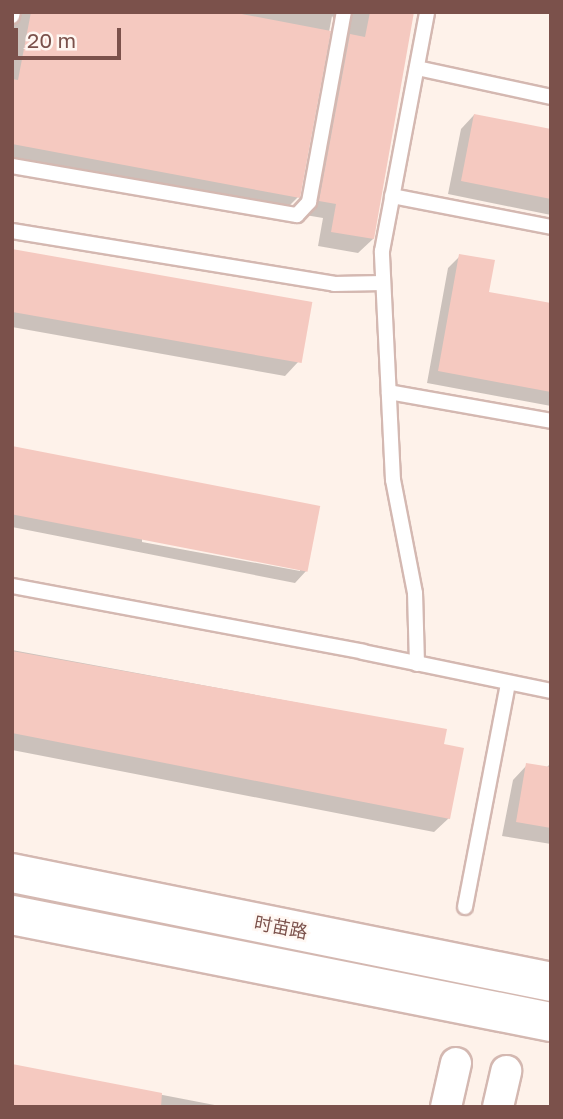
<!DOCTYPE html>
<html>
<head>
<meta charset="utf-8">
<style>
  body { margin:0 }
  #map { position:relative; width:563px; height:1119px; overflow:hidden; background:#fef2ea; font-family:"Golos Text","Noto Sans SC",sans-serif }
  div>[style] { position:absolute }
  .shadow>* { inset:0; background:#0003 }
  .building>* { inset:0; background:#f5c9c0; transform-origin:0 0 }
  .roads { filter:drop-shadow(2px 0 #d4b8b1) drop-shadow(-2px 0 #d4b8b1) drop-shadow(0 2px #d4b8b1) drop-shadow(0 -2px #d4b8b1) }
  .lane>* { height:14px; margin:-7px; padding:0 7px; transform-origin:7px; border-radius:7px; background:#fff }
  .street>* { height:30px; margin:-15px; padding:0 15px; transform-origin:15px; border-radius:15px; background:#fff }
  .secondary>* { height:38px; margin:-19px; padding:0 19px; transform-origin:19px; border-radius:19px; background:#fff }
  span { translate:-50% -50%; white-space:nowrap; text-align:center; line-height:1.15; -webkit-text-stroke:5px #fff7f2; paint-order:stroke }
  .street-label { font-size:18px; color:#7b514b }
  .frame { position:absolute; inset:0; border:14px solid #7b514b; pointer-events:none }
  .scale { position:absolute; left:14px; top:28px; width:107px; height:32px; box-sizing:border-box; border:4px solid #7b514b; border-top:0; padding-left:9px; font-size:21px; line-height:24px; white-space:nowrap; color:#7b514b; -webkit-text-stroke:5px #fff7f2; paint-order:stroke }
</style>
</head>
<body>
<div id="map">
  <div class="shadow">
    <div style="clip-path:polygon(12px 12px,413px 12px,373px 239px,358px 253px,318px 246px,323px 218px,305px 215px,340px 29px,332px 16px,298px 197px,284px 211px,12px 162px)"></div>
    <div style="clip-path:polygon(474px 115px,551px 132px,551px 215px,448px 194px,461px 129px)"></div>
    <div style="clip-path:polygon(12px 251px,299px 361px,285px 376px,12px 327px)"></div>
    <div style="clip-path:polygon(460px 256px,487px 294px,551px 305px,551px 406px,427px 383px,448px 268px)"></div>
    <div style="clip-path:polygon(evenodd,12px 449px,307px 570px,295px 583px,12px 527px,12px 449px,142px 538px,300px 568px,300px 571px,142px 542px,142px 538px)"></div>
    <div style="clip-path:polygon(12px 650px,445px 730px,442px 746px,449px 818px,434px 832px,12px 750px)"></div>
    <div style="clip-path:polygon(551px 763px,551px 844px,502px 836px,513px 780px,527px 765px,546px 768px)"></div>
    <div style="clip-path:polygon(12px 1066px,225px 1107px,12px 1107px)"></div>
  </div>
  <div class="building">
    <div style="clip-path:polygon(31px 12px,231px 12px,331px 31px,300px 198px,12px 144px,12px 79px,18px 80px)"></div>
    <div style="clip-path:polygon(370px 12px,414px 12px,374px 239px,331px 232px,336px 204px,319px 201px,350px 34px,365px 37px)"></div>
    <div style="clip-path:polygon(474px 114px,551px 129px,551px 199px,461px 181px)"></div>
    <div style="left:12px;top:249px;width:305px;height:62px;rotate:10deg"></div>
    <div style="clip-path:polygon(459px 254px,495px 260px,489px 292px,551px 303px,551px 392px,438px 371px)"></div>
    <div style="left:12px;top:446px;width:314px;height:67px;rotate:11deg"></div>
    <div style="clip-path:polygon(12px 651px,447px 729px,444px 744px,464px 748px,450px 819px,12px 733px)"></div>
    <div style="clip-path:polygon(526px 763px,551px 767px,551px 828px,516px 822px)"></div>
    <div style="clip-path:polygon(12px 1064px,162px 1093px,161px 1107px,12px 1107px)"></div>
  </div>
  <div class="roads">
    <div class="lane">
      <div style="left:12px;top:16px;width:4px;rotate:-76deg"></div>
      <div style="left:417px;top:68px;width:137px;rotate:12.2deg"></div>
      <div style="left:12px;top:166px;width:289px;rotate:9.8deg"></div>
      <div style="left:297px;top:215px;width:18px;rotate:-47deg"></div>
      <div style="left:309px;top:202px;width:193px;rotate:-79.6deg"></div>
      <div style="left:392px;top:196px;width:162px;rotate:11deg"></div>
      <div style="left:12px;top:231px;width:326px;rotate:9.3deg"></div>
      <div style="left:334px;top:284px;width:49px;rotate:-1.2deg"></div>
      <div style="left:389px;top:392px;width:165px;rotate:10.1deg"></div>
      <div style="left:12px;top:586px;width:357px;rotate:10.6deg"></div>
      <div style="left:363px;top:652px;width:192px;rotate:11.7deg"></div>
      <div style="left:417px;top:664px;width:71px;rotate:-91.6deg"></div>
      <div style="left:415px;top:593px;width:115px;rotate:-101deg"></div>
      <div style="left:393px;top:480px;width:229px;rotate:-92.8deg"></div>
      <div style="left:382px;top:251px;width:243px;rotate:-79.3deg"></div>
      <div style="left:465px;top:907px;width:228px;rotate:-79.1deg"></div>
    </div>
    <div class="street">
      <div style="left:446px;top:1107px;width:45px;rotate:-77.2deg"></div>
      <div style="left:498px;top:1107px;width:37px;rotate:-77deg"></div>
    </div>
    <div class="secondary">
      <div style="left:12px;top:873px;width:550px;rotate:11.43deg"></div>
      <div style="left:12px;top:915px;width:550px;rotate:11.23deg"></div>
    </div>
  </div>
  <div class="street-label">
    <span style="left:281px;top:927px;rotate:11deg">时苗路</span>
  </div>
  <div class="frame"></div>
  <div class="scale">20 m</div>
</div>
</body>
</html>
